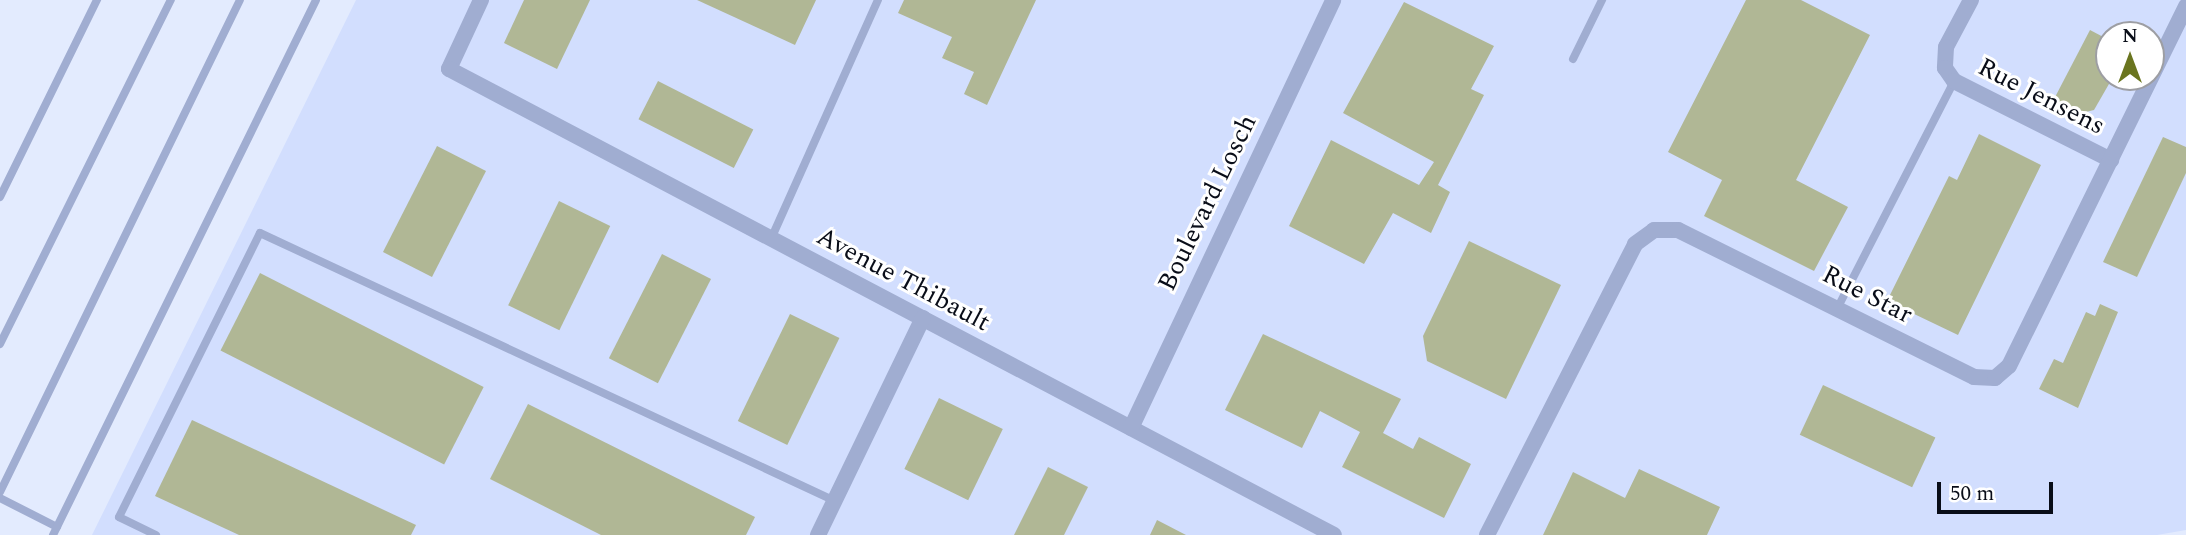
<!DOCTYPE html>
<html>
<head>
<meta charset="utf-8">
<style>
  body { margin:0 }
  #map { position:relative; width:2186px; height:535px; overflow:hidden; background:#e3ebfe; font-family:Spectral,serif }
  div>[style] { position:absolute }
  .built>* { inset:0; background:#d2defe }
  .building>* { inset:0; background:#b0b795; transform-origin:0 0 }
  .service>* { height:8px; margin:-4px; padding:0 4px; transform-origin:4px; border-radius:4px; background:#a0add1 }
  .minor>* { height:16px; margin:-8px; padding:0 8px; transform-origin:8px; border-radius:8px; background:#a0add1 }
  span { translate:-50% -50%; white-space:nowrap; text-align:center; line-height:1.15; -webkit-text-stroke:6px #fff; paint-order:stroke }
  .street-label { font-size:26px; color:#090d18 }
  .north { position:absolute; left:2095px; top:21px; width:70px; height:70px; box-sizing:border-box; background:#fff; border:2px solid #9d9ea3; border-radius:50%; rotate:0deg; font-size:19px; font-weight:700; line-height:28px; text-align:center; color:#090d18 }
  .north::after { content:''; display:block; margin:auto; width:24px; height:32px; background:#6a751f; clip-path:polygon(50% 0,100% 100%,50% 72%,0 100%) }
  .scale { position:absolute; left:1937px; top:482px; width:116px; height:32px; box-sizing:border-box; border:4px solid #090d18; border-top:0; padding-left:9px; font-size:21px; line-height:24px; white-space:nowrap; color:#090d18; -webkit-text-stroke:5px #fff; paint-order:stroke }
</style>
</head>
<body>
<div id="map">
  <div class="built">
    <div style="clip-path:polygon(evenodd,356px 0,2186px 0,2186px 530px,2157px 535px,92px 535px,356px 0,2109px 35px,2151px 35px,2151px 77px,2109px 77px,2109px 35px)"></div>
  </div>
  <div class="building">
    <div style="clip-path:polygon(524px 0,590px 0,557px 69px,504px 43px)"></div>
    <div style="clip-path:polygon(697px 0,816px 0,795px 45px)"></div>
    <div style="clip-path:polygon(904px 0,1036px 0,987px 105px,964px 94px,974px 72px,942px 58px,952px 37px,898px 13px)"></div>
    <div style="clip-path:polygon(1746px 0,1801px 0,1870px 35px,1796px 180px,1848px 207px,1814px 271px,1704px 216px,1722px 180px,1668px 152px)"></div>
    <div style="clip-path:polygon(1404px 2px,1494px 46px,1471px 89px,1484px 95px,1438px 185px,1450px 192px,1431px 233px,1393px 213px,1364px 264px,1289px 226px,1331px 140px,1419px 185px,1434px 162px,1343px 113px)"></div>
    <div style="clip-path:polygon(2090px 30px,2109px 40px,2113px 77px,2094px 110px,2078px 114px,2053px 101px)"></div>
    <div style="left:658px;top:81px;width:107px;height:43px;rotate:27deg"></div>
    <div style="clip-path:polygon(1979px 134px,2041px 165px,1958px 335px,1887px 301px,1949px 176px,1957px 180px)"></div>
    <div style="clip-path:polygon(2163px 137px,2186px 147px,2186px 173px,2137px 277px,2103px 262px)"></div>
    <div style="left:437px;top:146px;width:55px;height:119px;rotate:27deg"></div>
    <div style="left:559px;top:201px;width:57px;height:116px;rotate:26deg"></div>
    <div style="clip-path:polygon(1469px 241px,1561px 285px,1506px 399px,1427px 361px,1423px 336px)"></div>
    <div style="left:662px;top:254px;width:55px;height:117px;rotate:27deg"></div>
    <div style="left:260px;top:273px;width:251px;height:87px;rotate:27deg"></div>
    <div style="clip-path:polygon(2100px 304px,2118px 312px,2078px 408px,2039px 389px,2054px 359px,2063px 363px,2086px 312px,2095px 316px)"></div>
    <div style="left:790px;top:314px;width:55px;height:119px;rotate:26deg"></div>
    <div style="clip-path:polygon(1263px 334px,1401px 399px,1383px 433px,1413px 449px,1419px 437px,1471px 464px,1444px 518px,1342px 467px,1360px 432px,1320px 411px,1302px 448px,1225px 410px)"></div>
    <div style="left:1823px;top:385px;width:124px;height:55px;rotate:25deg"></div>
    <div style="left:939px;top:398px;width:71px;height:79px;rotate:26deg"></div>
    <div style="clip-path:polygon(528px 404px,755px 517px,746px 535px,601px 535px,490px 479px)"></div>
    <div style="clip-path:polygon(192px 420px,416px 525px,411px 535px,239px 535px,155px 496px)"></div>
    <div style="clip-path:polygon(1048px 467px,1088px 487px,1064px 535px,1014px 535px)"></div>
    <div style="clip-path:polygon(1639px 469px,1720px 507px,1707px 535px,1543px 535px,1573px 472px,1625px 498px)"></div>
    <div style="clip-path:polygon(1157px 520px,1186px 535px,1150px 535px)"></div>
  </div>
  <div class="service">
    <div style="left:1573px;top:59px;width:66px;rotate:-63.8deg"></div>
    <div style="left:0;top:197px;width:220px;rotate:-63.8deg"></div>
    <div style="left:771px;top:239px;width:262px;rotate:-65.9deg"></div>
    <div style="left:1838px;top:307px;width:254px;rotate:-62.8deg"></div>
    <div style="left:0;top:344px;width:384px;rotate:-63.6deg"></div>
    <div style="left:0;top:492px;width:547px;rotate:-64deg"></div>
    <div style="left:0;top:498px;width:64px;rotate:27deg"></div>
    <div style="left:53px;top:535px;width:596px;rotate:-63.82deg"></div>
    <div style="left:156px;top:535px;width:41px;rotate:-154.1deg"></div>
    <div style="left:119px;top:517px;width:317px;rotate:-63.6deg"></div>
    <div style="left:260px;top:233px;width:634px;rotate:24.99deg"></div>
  </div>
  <div class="minor">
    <div style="left:481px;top:0;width:76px;rotate:114.9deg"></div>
    <div style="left:449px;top:69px;width:1000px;rotate:27.77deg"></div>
    <div style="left:1971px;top:0;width:53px;rotate:118deg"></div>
    <div style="left:1946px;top:47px;width:21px;rotate:93deg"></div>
    <div style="left:1945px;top:68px;width:16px;rotate:55deg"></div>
    <div style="left:1954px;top:81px;width:176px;rotate:26.7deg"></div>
    <div style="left:1131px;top:428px;width:473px;rotate:-64.7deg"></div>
    <div style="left:818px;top:535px;width:241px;rotate:-64.2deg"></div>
    <div style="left:1487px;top:535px;width:326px;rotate:-63deg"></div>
    <div style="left:1635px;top:244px;width:24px;rotate:-36deg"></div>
    <div style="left:1654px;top:230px;width:24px"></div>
    <div style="left:1678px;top:230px;width:330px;rotate:26.4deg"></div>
    <div style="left:1974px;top:377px;width:21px;rotate:3deg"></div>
    <div style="left:1995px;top:378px;width:18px;rotate:-41deg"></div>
    <div style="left:2009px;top:366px;width:401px;rotate:-63.8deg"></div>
  </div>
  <div class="street-label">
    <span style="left:2041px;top:97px;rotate:27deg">Rue Jensens</span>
    <span style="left:1208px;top:203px;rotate:-64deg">Boulevard Losch</span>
    <span style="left:903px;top:280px;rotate:28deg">Avenue Thibault</span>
    <span style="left:1867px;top:295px;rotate:27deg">Rue Star</span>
  </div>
  <div class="north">N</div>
  <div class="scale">50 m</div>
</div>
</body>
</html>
